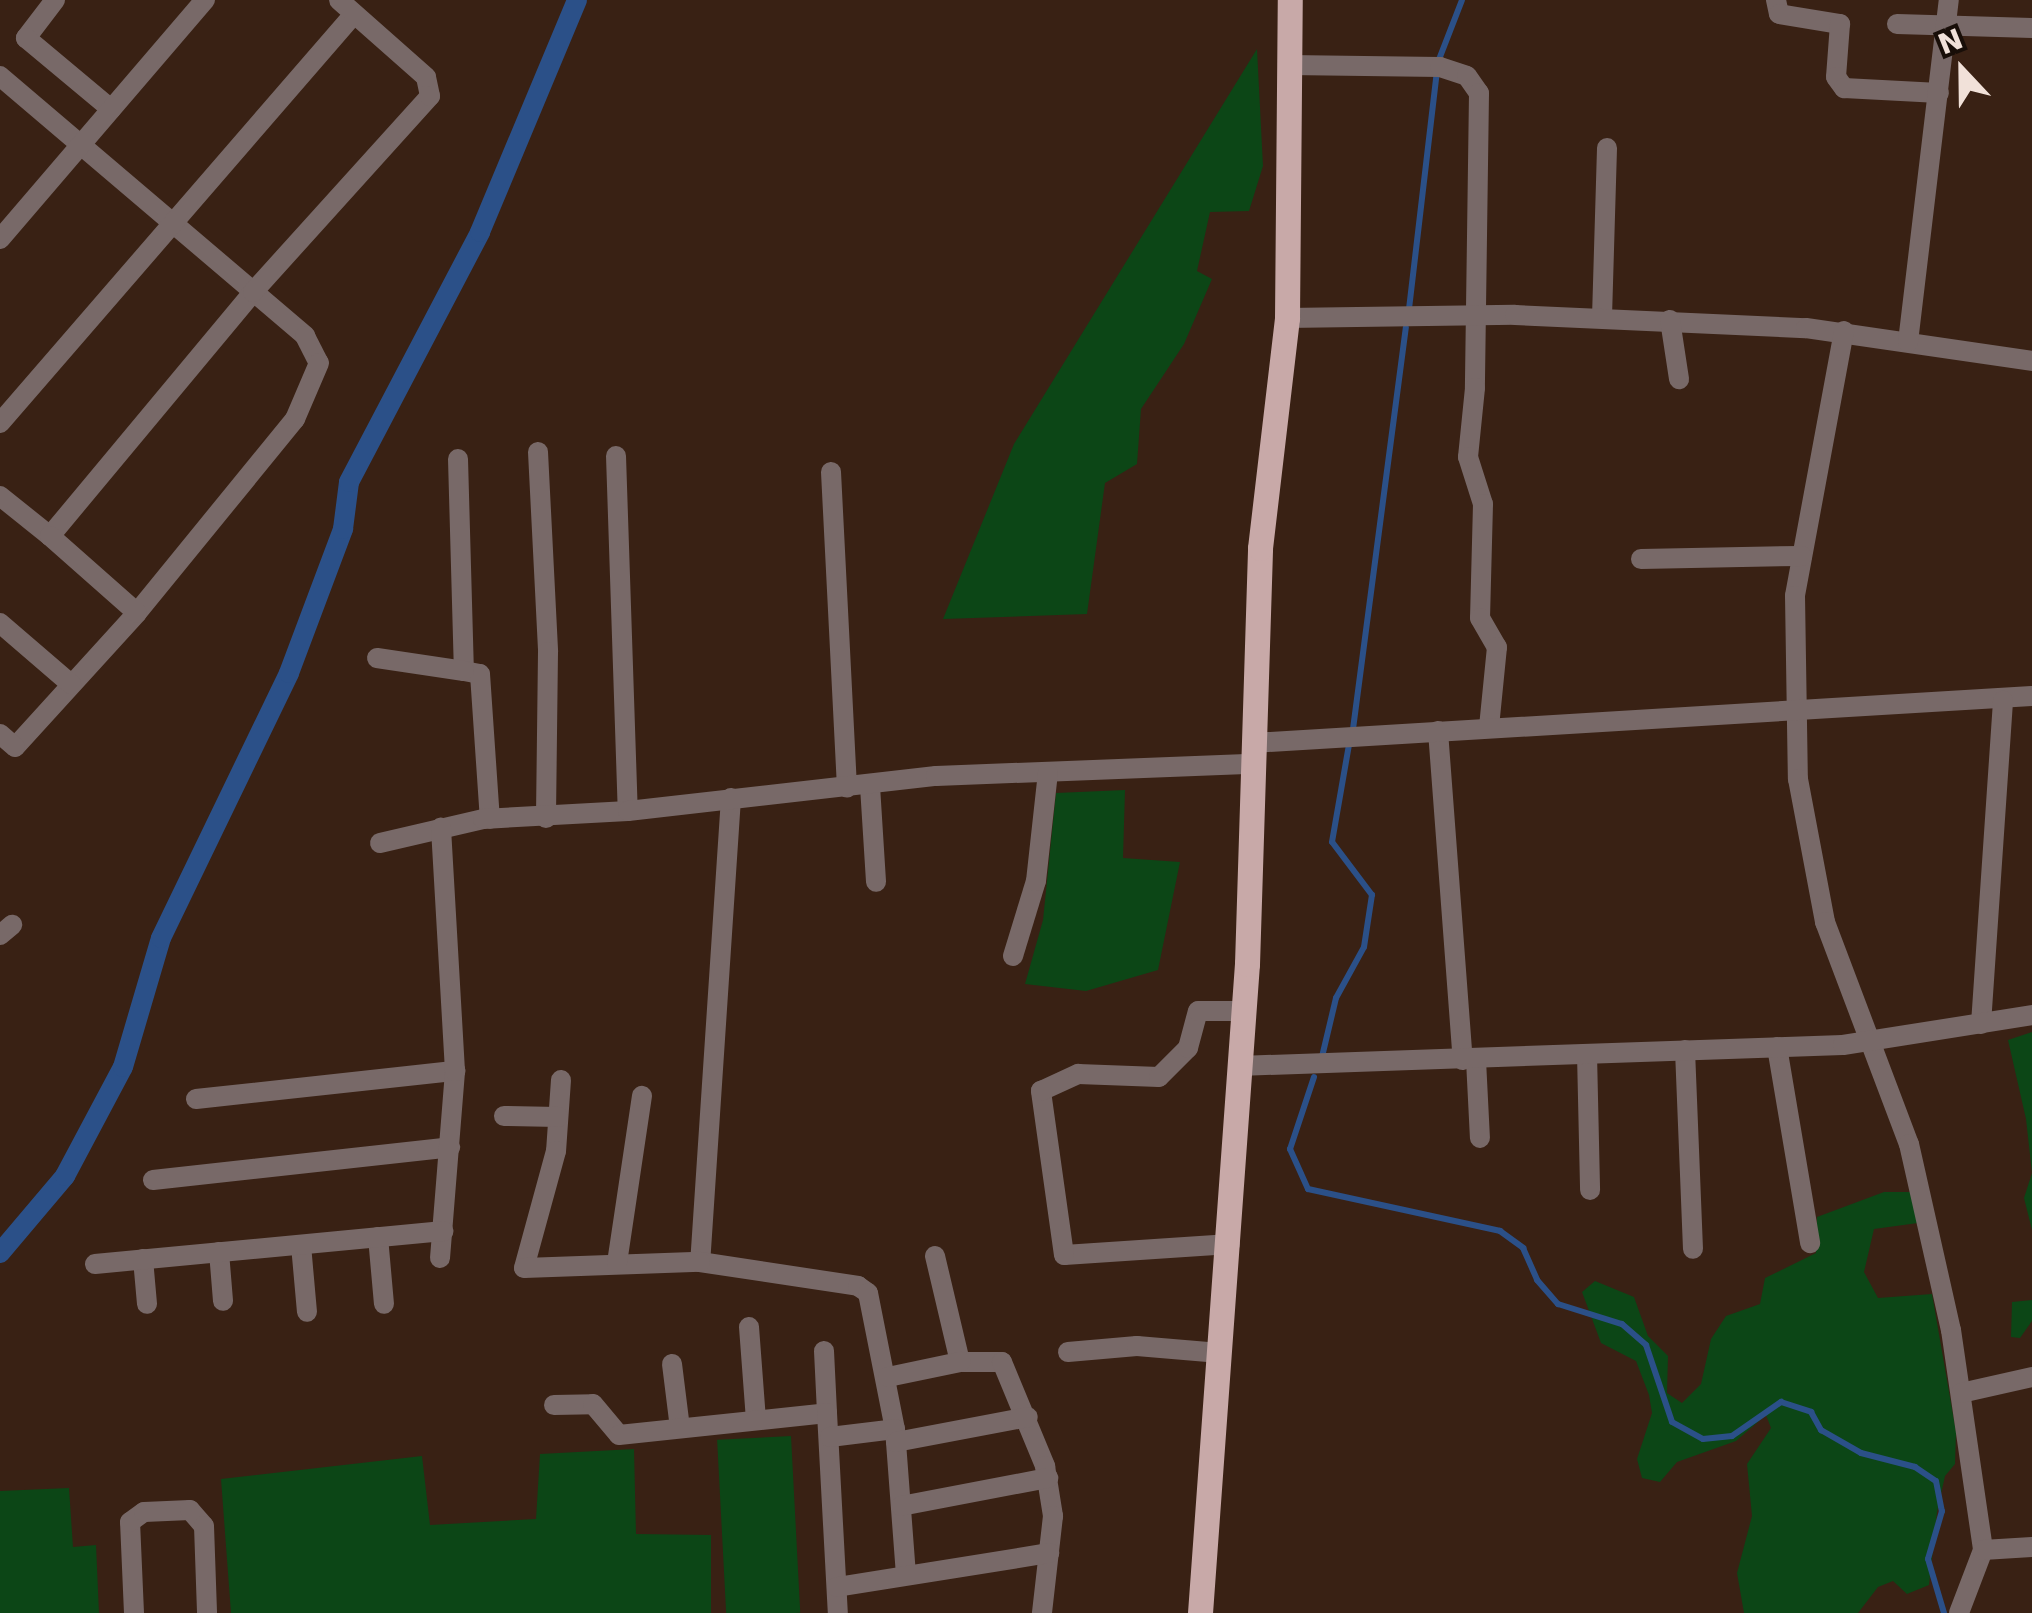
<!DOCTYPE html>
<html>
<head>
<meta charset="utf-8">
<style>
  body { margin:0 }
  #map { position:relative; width:2032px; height:1613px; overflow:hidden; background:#392114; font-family:"DejaVu Sans",sans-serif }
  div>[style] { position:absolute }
  .green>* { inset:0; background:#0c4616; transform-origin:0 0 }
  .stream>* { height:6px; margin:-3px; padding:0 3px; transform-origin:3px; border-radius:3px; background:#2b5088 }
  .canal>* { height:20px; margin:-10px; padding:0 10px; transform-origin:10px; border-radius:10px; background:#2b5088 }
  .minor>* { height:20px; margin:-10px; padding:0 10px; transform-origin:10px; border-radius:10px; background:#786968 }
  .major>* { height:25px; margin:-12.5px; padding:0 12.5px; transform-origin:12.5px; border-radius:12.5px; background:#c8a9a8 }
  span { translate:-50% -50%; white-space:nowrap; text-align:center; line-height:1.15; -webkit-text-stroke:8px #180e08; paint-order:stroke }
  .north { position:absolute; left:1912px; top:20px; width:100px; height:100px; -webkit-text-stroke:8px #180e08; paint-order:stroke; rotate:338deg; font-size:28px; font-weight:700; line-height:40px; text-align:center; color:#f1e1d9 }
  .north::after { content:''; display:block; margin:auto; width:35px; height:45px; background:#f1e1d9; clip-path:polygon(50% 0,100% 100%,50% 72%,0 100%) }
</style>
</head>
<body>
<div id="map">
  <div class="green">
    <div style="clip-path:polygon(1257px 49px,1263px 166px,1249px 211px,1210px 212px,1197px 271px,1212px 279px,1184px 344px,1141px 409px,1137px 464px,1105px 483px,1087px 614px,943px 619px,1014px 444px)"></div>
    <div style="clip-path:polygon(1125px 790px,1123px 858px,1180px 862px,1158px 970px,1086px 991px,1025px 984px,1043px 920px,1056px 793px)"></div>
    <div style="clip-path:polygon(2032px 1032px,2032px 1230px,2024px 1198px,2032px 1173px,2026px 1119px,2008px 1040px)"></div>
    <div style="clip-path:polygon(1884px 1192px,1910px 1192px,1918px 1223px,1874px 1229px,1864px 1272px,1878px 1298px,1932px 1294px,1956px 1432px,1955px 1464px,1945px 1476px,1937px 1512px,1929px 1585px,1907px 1594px,1893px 1581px,1878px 1587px,1858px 1613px,1744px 1613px,1737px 1573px,1752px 1516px,1747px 1464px,1771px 1428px,1766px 1415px,1736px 1441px,1677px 1462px,1660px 1482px,1642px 1478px,1637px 1459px,1652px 1413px,1649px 1395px,1636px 1361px,1601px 1343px,1582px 1292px,1595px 1281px,1634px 1297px,1648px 1336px,1668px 1356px,1667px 1393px,1682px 1403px,1701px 1384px,1711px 1339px,1726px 1316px,1760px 1304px,1765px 1278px,1816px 1253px,1817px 1217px)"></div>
    <div style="clip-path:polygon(2032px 1300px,2032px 1321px,2020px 1338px,2011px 1337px,2012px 1302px)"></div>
    <div style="left:791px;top:1436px;width:177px;height:74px;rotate:87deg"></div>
    <div style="clip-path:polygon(634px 1449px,636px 1534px,711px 1535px,711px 1613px,231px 1613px,221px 1479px,422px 1456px,430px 1525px,536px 1519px,540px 1454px)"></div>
    <div style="clip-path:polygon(69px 1488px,73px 1547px,96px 1545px,99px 1613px,0 1613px,0 1491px)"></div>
  </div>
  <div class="stream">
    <div style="left:1409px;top:309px;width:249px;rotate:-83.3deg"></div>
    <div style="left:1438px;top:62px;width:66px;rotate:-68.8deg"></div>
    <div style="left:1353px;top:729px;width:405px;rotate:-82.5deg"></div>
    <div style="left:1321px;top:1061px;width:65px;rotate:-76.6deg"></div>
    <div style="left:1336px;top:998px;width:58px;rotate:-61.2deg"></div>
    <div style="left:1364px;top:947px;width:53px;rotate:-81.3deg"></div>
    <div style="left:1372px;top:895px;width:66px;rotate:-127deg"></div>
    <div style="left:1332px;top:842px;width:98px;rotate:-80.1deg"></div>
    <div style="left:1314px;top:1077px;width:76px;rotate:108.4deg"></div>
    <div style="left:1290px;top:1149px;width:44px;rotate:65.8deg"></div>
    <div style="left:1308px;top:1189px;width:197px;rotate:12.3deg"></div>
    <div style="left:1500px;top:1231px;width:29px;rotate:36deg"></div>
    <div style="left:1523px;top:1248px;width:35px;rotate:66deg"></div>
    <div style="left:1537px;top:1280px;width:32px;rotate:49deg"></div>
    <div style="left:1558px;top:1304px;width:67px;rotate:17.4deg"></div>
    <div style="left:1622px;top:1324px;width:32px;rotate:41deg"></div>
    <div style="left:1646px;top:1345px;width:81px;rotate:71.3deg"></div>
    <div style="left:1672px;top:1422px;width:35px;rotate:29deg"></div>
    <div style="left:1703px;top:1439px;width:29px;rotate:-6deg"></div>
    <div style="left:1732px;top:1436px;width:60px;rotate:-34.8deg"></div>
    <div style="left:1781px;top:1402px;width:32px;rotate:18deg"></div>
    <div style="left:1811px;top:1412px;width:21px;rotate:61deg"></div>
    <div style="left:1821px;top:1430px;width:46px;rotate:29.9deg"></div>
    <div style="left:1861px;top:1453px;width:56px;rotate:14.5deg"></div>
    <div style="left:1915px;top:1467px;width:25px;rotate:34deg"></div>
    <div style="left:1936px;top:1481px;width:31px;rotate:79deg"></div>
    <div style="left:1942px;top:1511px;width:50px;rotate:106.3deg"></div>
    <div style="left:1928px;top:1559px;width:56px;rotate:73.5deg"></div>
  </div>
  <div class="canal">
    <div style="left:0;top:1253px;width:101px;rotate:-49.8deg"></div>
    <div style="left:65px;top:1176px;width:123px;rotate:-62deg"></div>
    <div style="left:123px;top:1067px;width:134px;rotate:-73.6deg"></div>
    <div style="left:161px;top:938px;width:294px;rotate:-64.2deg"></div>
    <div style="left:289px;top:673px;width:154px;rotate:-69.4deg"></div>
    <div style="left:343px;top:529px;width:47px;rotate:-82.7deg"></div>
    <div style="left:349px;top:482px;width:282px;rotate:-62.3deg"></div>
    <div style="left:480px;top:232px;width:251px;rotate:-67.3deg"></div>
  </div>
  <div class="minor">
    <div style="left:55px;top:0;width:48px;rotate:127.3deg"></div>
    <div style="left:26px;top:38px;width:111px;rotate:39.9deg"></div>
    <div style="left:1776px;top:0;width:14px;rotate:78deg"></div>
    <div style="left:1779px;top:14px;width:62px;rotate:9.3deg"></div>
    <div style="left:1840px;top:24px;width:53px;rotate:94.3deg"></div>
    <div style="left:1836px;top:77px;width:14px;rotate:54deg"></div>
    <div style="left:1844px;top:88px;width:95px;rotate:3deg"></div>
    <div style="left:1897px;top:24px;width:135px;rotate:1.7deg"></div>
    <div style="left:1289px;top:65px;width:151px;rotate:0.8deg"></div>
    <div style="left:1440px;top:67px;width:28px;rotate:18deg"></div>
    <div style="left:1467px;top:76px;width:21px;rotate:55deg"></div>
    <div style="left:1479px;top:93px;width:295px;rotate:90.8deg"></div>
    <div style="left:1475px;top:388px;width:69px;rotate:95.8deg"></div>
    <div style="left:1468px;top:457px;width:49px;rotate:72.3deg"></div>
    <div style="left:1483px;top:504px;width:114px;rotate:91.5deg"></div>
    <div style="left:1480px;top:618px;width:34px;rotate:60deg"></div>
    <div style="left:1497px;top:647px;width:80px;rotate:95.7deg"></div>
    <div style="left:0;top:76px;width:401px;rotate:40.4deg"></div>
    <div style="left:305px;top:336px;width:30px;rotate:63deg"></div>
    <div style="left:319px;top:363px;width:61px;rotate:113.2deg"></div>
    <div style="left:295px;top:419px;width:250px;rotate:129.2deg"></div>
    <div style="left:137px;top:613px;width:181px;rotate:132.3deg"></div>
    <div style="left:15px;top:747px;width:20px;rotate:-139deg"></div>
    <div style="left:0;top:239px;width:315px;rotate:-49.4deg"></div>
    <div style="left:1602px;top:317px;width:169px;rotate:-88.3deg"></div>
    <div style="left:1287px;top:318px;width:228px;rotate:-0.8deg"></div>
    <div style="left:1515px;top:315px;width:291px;rotate:2.6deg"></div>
    <div style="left:1806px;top:328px;width:228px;rotate:8.3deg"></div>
    <div style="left:1670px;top:320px;width:60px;rotate:81.3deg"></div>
    <div style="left:1844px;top:331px;width:269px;rotate:100.5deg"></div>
    <div style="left:1795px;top:596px;width:183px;rotate:89.1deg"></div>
    <div style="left:1798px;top:779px;width:146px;rotate:79.3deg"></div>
    <div style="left:1825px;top:922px;width:237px;rotate:69.3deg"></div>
    <div style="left:1909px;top:1144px;width:191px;rotate:77.3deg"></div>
    <div style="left:1951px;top:1330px;width:222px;rotate:81.7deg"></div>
    <div style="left:1983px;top:1550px;width:67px;rotate:110.9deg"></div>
    <div style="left:1908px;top:342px;width:344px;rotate:-83.2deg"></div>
    <div style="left:0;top:423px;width:541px;rotate:-49.12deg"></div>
    <div style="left:538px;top:452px;width:200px;rotate:87.1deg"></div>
    <div style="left:548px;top:652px;width:166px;rotate:90.7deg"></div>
    <div style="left:616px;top:456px;width:355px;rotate:88.1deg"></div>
    <div style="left:458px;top:459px;width:212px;rotate:88.4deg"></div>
    <div style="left:464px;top:671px;width:16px;rotate:11deg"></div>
    <div style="left:480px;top:674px;width:145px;rotate:86.1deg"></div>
    <div style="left:831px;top:472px;width:316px;rotate:87.1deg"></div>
    <div style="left:0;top:496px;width:64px;rotate:38.7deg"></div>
    <div style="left:50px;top:536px;width:317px;rotate:-50.2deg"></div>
    <div style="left:253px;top:292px;width:264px;rotate:-47.9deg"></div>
    <div style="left:430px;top:96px;width:19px;rotate:-102deg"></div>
    <div style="left:426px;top:77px;width:116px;rotate:-138.5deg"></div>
    <div style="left:50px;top:536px;width:116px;rotate:41.5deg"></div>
    <div style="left:1641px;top:559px;width:161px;rotate:-1.1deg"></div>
    <div style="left:0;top:623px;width:94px;rotate:40.7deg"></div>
    <div style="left:377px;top:658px;width:88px;rotate:8.5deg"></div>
    <div style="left:1438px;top:731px;width:330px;rotate:85.7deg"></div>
    <div style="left:1253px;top:743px;width:780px;rotate:-3.45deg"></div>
    <div style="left:870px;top:786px;width:96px;rotate:86.4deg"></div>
    <div style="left:731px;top:798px;width:465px;rotate:93.8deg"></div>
    <div style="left:700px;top:1262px;width:160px;rotate:8.6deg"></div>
    <div style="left:858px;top:1286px;width:12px;rotate:35deg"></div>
    <div style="left:868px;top:1293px;width:139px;rotate:78.8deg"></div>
    <div style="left:895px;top:1429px;width:146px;rotate:85.7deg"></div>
    <div style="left:380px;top:843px;width:106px;rotate:-13.1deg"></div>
    <div style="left:483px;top:819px;width:145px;rotate:-3.2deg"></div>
    <div style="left:628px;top:811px;width:310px;rotate:-6.5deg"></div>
    <div style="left:936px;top:776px;width:317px;rotate:-2.2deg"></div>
    <div style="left:0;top:935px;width:16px;rotate:-40deg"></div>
    <div style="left:1013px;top:956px;width:78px;rotate:-73deg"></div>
    <div style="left:1036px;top:881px;width:109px;rotate:-83.7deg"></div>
    <div style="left:1981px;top:1024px;width:324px;rotate:-86.1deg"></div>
    <div style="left:1777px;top:1047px;width:199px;rotate:80.4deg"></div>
    <div style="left:1685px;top:1050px;width:199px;rotate:87.7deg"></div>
    <div style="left:1587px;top:1054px;width:136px;rotate:88.7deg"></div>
    <div style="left:1476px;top:1060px;width:78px;rotate:87.1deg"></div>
    <div style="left:1239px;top:1066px;width:604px;rotate:-1.99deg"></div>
    <div style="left:1843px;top:1045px;width:191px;rotate:-9deg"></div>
    <div style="left:561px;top:1080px;width:71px;rotate:94deg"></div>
    <div style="left:556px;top:1151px;width:121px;rotate:105.3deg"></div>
    <div style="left:524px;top:1268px;width:176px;rotate:-2deg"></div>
    <div style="left:196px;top:1099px;width:261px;rotate:-6.2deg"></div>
    <div style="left:504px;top:1116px;width:54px;rotate:1.1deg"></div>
    <div style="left:153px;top:1180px;width:299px;rotate:-6.3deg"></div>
    <div style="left:378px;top:1237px;width:67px;rotate:84.9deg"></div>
    <div style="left:1230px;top:1244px;width:166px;rotate:176.2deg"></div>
    <div style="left:1064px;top:1255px;width:166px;rotate:-98deg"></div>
    <div style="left:1041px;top:1091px;width:41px;rotate:-24.7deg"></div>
    <div style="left:1078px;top:1074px;width:81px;rotate:2.1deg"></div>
    <div style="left:1159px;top:1077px;width:41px;rotate:-45deg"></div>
    <div style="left:1188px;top:1048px;width:38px;rotate:-75deg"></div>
    <div style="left:1198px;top:1011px;width:45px"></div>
    <div style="left:301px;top:1245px;width:67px;rotate:84.9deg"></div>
    <div style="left:219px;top:1252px;width:49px;rotate:85.3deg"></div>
    <div style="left:935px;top:1256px;width:109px;rotate:76.7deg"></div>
    <div style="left:960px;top:1362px;width:42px"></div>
    <div style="left:1002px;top:1362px;width:113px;rotate:67.5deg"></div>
    <div style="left:1045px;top:1466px;width:51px;rotate:80.9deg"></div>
    <div style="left:1053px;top:1516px;width:98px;rotate:96.5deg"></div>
    <div style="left:440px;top:1258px;width:188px;rotate:-85.4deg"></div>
    <div style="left:455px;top:1071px;width:244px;rotate:-93.3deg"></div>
    <div style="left:143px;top:1259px;width:45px;rotate:84.9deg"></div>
    <div style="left:617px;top:1263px;width:169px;rotate:-81.5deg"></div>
    <div style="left:95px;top:1264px;width:350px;rotate:-5.4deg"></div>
    <div style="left:749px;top:1327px;width:93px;rotate:85.7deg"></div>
    <div style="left:824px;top:1351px;width:62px;rotate:87.2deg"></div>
    <div style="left:1068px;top:1352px;width:69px;rotate:-5deg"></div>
    <div style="left:1137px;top:1346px;width:83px;rotate:4.8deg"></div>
    <div style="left:672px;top:1364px;width:64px;rotate:82.9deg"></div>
    <div style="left:888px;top:1377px;width:74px;rotate:-11.8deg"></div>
    <div style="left:1961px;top:1393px;width:73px;rotate:-12.7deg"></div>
    <div style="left:554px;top:1405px;width:39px;rotate:-1deg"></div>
    <div style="left:593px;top:1404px;width:40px;rotate:50deg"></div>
    <div style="left:619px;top:1435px;width:209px;rotate:-6deg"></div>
    <div style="left:827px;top:1413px;width:200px;rotate:86.9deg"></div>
    <div style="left:830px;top:1437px;width:65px;rotate:-7deg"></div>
    <div style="left:896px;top:1442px;width:134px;rotate:-10.7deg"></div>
    <div style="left:901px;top:1506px;width:150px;rotate:-10.8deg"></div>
    <div style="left:1983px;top:1550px;width:49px;rotate:-3.5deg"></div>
    <div style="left:837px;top:1587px;width:215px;rotate:-9.1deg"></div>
    <div style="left:134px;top:1613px;width:91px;rotate:-92.5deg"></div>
    <div style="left:130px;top:1522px;width:17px;rotate:-36deg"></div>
    <div style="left:144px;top:1512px;width:46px;rotate:-2.5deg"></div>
    <div style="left:190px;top:1510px;width:21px;rotate:49deg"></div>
    <div style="left:204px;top:1526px;width:87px;rotate:88deg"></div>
  </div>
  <div class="major">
    <div style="left:1200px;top:1613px;width:651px;rotate:-85.86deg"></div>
    <div style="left:1247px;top:964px;width:416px;rotate:-88.2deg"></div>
    <div style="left:1260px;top:548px;width:232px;rotate:-83.3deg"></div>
    <div style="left:1287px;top:318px;width:318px;rotate:-89.5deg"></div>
  </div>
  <div class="north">N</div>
</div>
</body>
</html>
